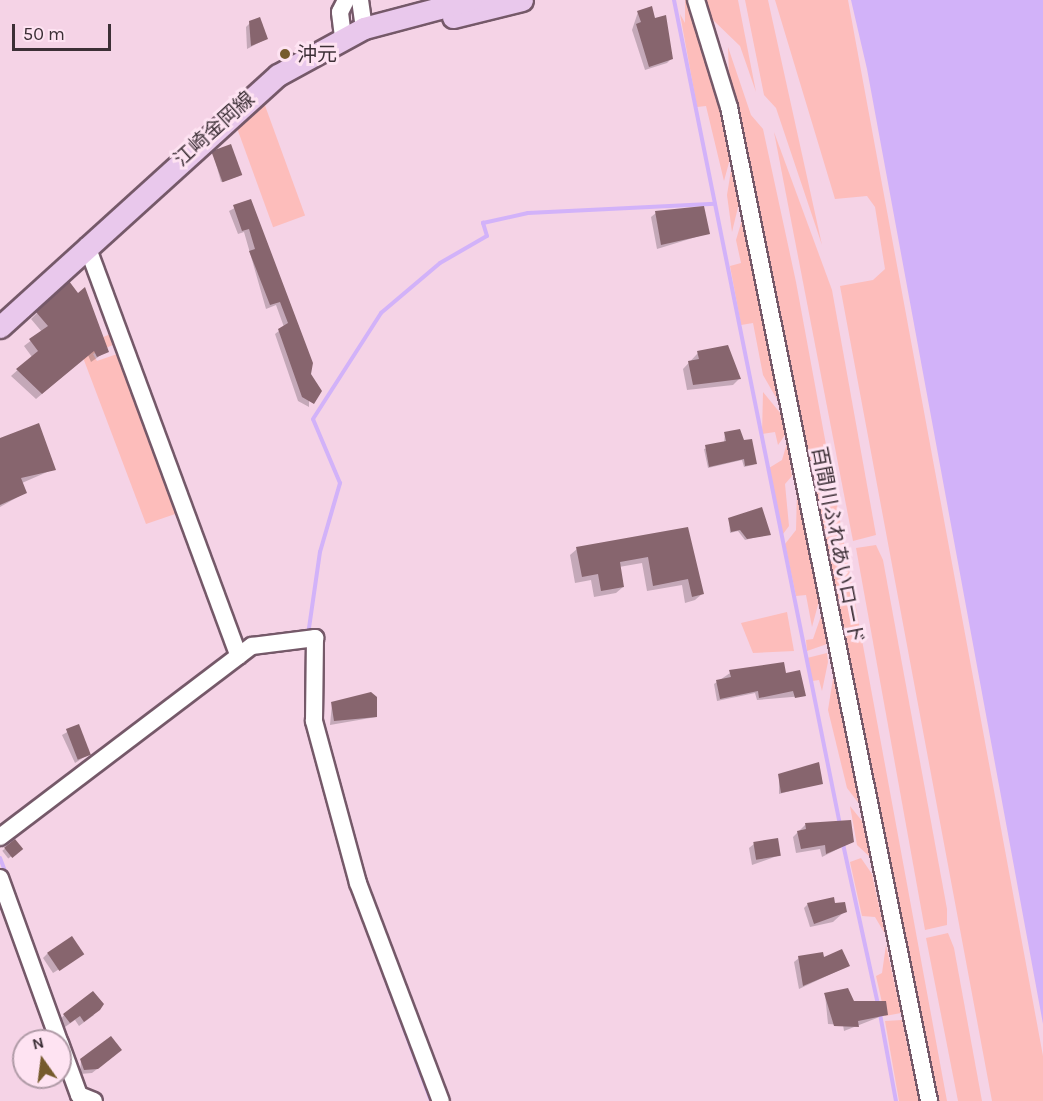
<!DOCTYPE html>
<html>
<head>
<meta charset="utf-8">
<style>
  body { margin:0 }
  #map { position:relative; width:1043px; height:1101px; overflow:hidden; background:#f5d3e6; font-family:Karla,"Noto Sans JP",sans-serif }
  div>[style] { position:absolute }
  .green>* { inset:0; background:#fdbdbb; transform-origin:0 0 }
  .water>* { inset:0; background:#d2b2f9 }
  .shadow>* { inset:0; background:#0003; transform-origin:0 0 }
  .stream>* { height:4px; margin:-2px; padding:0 2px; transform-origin:2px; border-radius:2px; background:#d2b2f9 }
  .building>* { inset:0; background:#87656e; transform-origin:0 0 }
  .roads { filter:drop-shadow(2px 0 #755969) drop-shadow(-2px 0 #755969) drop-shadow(0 2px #755969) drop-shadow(0 -2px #755969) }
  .minor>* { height:16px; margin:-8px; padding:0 8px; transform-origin:8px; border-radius:8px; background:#fff }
  .major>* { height:21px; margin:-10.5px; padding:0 10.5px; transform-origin:10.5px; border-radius:10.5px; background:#e9c8ec }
  .dots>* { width:16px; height:16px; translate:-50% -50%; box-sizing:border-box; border:3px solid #fee3f2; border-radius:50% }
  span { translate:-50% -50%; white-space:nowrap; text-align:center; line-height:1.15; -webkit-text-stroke:6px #fee3f2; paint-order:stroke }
  .poi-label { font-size:20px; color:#3c2f36 }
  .left { translate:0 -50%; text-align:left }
  .street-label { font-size:20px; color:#3c2f36 }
  .north { position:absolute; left:12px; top:1029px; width:60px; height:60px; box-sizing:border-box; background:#fee3f2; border:2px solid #b09ba7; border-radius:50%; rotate:346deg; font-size:16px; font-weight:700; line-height:24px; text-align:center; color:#3c2f36 }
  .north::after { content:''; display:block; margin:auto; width:21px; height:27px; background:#765b2d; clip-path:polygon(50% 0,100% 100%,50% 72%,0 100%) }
  .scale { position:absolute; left:12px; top:24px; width:99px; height:27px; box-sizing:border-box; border:3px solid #3c2f36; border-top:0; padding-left:8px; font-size:18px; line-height:21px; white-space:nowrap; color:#3c2f36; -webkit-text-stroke:4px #fee3f2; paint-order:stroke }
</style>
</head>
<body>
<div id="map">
  <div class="green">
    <div style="clip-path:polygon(685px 0,689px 0,717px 85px,731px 155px,724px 181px,706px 106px,697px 107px,680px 14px,685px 23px)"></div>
    <div style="clip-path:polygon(705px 0,738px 0,756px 92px,740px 46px,712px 19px)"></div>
    <div style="clip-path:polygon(745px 0,768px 0,822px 245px,776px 108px,764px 95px)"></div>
    <div style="clip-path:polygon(775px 0,848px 0,1043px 1056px,1043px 1101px,992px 1101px,840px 286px,873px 280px,885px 269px,875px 207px,867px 196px,835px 199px)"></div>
    <div style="clip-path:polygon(728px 47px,751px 115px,763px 129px,796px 282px,947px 1101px,936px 1101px,729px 75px)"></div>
    <div style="left:263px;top:100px;width:123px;height:34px;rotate:70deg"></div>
    <div style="clip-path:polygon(774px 132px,832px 290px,876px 535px,853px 541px)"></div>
    <div style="clip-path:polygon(732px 164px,739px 203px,732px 232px,727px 195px)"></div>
    <div style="clip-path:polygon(744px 213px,778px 401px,763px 375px,753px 323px,741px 325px,730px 266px,741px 263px,736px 240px)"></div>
    <div style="clip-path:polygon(113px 333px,117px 343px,93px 354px,97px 361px,120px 353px,181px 512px,146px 524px,79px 347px)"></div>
    <div style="clip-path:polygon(763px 392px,781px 414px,785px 435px,778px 445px,775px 432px,762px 434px)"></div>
    <div style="clip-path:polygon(787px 443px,792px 476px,785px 484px,789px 526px,783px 534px,769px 468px,782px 460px)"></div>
    <div style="clip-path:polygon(797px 492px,819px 601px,812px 627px,806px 595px,796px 596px,785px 544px,796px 530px)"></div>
    <div style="clip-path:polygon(876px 545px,883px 560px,947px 909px,947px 925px,925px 930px,856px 548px)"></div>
    <div style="clip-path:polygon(787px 612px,794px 651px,753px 653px,741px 623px)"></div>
    <div style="clip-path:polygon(822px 613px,827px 644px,807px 651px,806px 640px,813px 639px)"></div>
    <div style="clip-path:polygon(827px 653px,828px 662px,822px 691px,819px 680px,812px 681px,807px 658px)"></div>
    <div style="clip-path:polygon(834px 672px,861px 802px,860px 805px,847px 788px,828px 710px)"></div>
    <div style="clip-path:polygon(850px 806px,862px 821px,870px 857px,857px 845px)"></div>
    <div style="clip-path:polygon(861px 858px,872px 874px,885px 934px,875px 917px,862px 916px,850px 862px)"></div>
    <div style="clip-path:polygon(948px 933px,954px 948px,982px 1101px,958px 1101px,926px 938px)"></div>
    <div style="clip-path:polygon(886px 945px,901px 1013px,885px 1016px,876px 976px,882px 973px)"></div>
    <div style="clip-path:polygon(902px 1020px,919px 1101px,899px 1101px,885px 1021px)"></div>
  </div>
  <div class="water">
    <div style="clip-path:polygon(851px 0,1043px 0,1043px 1024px,867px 69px)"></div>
  </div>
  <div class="shadow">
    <div style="clip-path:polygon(638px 12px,671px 59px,667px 63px,645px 70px,632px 30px)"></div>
    <div style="clip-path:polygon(250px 23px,266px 39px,247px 49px,246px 27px)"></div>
    <div style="clip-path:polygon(213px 153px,239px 176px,221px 182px)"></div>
    <div style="clip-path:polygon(250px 200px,309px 374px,309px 407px,298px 401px,275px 334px,284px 327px,276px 305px,266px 309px,244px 232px,238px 234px,229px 211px)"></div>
    <div style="clip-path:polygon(656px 213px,709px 233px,657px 249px,651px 217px)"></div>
    <div style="clip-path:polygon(37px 313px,107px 351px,91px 362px,88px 355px,36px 399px,11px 376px,32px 357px,24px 346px,42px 332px,31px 319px)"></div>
    <div style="clip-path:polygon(698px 353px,739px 379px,733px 385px,687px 390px,683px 369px)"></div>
    <div style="clip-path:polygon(725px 433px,755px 463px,753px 465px,744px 467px,742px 460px,708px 468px,704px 449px,724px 443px)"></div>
    <div style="clip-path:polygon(0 439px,54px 469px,22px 483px,25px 493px,0 507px)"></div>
    <div style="clip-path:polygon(729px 519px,769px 534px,745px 540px,738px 531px,730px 533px)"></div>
    <div style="clip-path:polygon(687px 529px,702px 594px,695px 600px,685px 603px,682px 585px,647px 591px,642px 563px,619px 567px,623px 587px,616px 593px,594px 597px,591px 580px,575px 583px,570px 555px,577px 549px)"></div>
    <div style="clip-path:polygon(730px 673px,785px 674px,804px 696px,757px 700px,755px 693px,717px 701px,714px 684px)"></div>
    <div style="clip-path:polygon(332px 703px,376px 717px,330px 725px)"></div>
    <div style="clip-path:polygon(78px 726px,89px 754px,75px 763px,62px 735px)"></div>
    <div style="clip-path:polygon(779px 776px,821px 783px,779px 794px)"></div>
    <div style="clip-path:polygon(805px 825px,852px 842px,822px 857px,820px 849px,796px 853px,793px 837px)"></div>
    <div style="left:15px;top:841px;width:10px;height:16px;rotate:53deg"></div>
    <div style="clip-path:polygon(754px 844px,780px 855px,752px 865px,749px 848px)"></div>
    <div style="clip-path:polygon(808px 904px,834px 905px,845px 911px,833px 922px,810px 927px,804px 908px)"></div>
    <div style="clip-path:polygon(48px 953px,77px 958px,53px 973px,43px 958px)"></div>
    <div style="clip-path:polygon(799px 958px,823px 959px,848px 966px,799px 989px,794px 962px)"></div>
    <div style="clip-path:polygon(825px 994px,853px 1002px,887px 1014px,844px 1031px,843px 1025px,828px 1024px)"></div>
    <div style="clip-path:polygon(64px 1015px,94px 1015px,79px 1026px,75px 1020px,65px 1027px,60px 1020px)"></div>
    <div style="clip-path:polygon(116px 1054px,92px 1073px,80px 1074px,81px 1060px)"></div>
  </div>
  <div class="stream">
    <div style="left:674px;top:0;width:842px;rotate:78.62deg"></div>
    <div style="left:308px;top:635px;width:84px;rotate:-81.8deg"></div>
    <div style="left:320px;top:552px;width:72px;rotate:-73.8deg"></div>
    <div style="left:340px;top:483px;width:69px;rotate:-112.9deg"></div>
    <div style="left:313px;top:419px;width:126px;rotate:-57.3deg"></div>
    <div style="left:381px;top:313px;width:77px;rotate:-40.3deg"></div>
    <div style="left:440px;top:263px;width:54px;rotate:-29.9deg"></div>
    <div style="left:487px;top:236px;width:14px;rotate:-107deg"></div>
    <div style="left:483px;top:223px;width:46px;rotate:-12.5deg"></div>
    <div style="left:528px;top:213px;width:187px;rotate:-2.8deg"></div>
    <div style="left:306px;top:716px;width:59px;rotate:-89deg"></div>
    <div style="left:843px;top:844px;width:164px;rotate:77.7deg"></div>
    <div style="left:0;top:858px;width:17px;rotate:69deg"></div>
    <div style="left:384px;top:975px;width:134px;rotate:69.5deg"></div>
    <div style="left:880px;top:1014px;width:88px;rotate:79.6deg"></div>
  </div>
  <div class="building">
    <div style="clip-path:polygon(652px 6px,655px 18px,666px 15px,673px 59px,649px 67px,636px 24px,641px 22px,637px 11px)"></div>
    <div style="clip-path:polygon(260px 17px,268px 39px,251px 46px,249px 21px)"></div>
    <div style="left:231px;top:144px;width:33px;height:21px;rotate:70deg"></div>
    <div style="clip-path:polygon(251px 199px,313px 363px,311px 374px,322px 391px,314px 404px,302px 397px,278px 329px,288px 323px,280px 302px,270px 305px,249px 251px,255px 249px,249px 229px,242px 231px,233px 205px)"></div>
    <div style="clip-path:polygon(704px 206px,710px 234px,661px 245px,655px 211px)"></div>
    <div style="clip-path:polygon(69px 281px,78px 293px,85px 287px,109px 352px,97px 357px,94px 351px,42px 394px,16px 369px,38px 351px,29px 339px,48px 326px,36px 312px)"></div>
    <div style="clip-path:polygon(728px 345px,741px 379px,693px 385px,688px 361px,699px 359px,697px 351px)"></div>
    <div style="clip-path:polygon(39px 423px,56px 470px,21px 478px,27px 493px,0 505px,0 438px)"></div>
    <div style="clip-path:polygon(740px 429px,744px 440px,752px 439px,757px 464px,745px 466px,744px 459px,709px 467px,705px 445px,726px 441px,724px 432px)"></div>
    <div style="clip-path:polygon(762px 507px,771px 535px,747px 539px,740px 530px,731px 532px,728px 518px)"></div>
    <div style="clip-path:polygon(688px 527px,704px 594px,692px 597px,688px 579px,653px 586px,648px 557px,620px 562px,624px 587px,601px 591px,598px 574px,582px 577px,576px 547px)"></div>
    <div style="clip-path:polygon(784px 662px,786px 673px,800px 670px,806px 696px,795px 698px,793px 691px,759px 698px,758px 691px,720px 699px,716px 680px,731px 677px,729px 670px)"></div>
    <div style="clip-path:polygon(371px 692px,377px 697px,377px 717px,334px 721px,331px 702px)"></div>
    <div style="left:79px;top:724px;width:33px;height:14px;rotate:69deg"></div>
    <div style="clip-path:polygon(819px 762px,823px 784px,781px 793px,778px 774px)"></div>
    <div style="clip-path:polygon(851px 820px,854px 842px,826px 854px,825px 845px,801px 849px,797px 831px,806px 829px,805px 823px)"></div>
    <div style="left:778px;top:838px;width:18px;height:25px;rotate:81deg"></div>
    <div style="left:15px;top:839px;width:13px;height:14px;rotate:51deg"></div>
    <div style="clip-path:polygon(834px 897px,835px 903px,845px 902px,847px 912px,814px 924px,807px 903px)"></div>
    <div style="left:72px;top:936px;width:22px;height:30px;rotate:56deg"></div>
    <div style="clip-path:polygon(842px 949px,850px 966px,803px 986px,798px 956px,823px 952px,824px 957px)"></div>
    <div style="clip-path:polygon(848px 988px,854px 1001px,886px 1001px,888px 1015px,858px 1021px,859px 1027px,834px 1026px,824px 993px)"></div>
    <div style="clip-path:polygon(93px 991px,104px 1004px,100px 1010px,84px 1022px,80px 1016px,70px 1023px,63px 1014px)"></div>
    <div style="clip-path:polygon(111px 1036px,122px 1050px,98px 1069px,84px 1070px,80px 1059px)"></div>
  </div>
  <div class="roads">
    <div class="minor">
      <div style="left:360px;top:0;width:28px;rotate:82deg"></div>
      <div style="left:696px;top:0;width:112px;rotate:72.9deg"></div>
      <div style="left:729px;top:107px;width:1014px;rotate:78.62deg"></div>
      <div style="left:343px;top:37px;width:25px;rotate:-97deg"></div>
      <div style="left:340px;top:12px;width:13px;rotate:-63deg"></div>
      <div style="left:87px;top:246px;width:437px;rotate:69.7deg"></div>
      <div style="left:0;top:837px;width:316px;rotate:-37.2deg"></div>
      <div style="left:252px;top:646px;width:64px;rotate:-7.2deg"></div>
      <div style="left:315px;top:638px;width:83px;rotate:90.7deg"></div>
      <div style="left:314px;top:721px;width:168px;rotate:74.8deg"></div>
      <div style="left:358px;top:883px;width:233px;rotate:69.2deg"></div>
      <div style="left:0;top:878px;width:173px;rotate:70.1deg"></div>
      <div style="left:60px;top:1043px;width:55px;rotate:69.9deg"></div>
      <div style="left:79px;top:1095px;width:16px;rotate:22deg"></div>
    </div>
    <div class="major">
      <div style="left:453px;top:17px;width:71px;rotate:-13.8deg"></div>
      <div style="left:0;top:327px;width:375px;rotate:-42.2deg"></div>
      <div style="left:278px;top:75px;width:98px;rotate:-28.7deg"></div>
      <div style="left:364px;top:28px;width:110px;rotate:-14.8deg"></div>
    </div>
  </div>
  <div class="dots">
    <div style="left:285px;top:54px;background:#765b2d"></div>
  </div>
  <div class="poi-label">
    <span class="left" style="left:297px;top:54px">沖元</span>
  </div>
  <div class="street-label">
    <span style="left:214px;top:129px;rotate:-42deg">江崎金岡線</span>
    <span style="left:838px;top:545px;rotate:79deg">百間川ふれあいロード</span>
  </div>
  <div class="north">N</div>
  <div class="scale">50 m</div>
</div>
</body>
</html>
